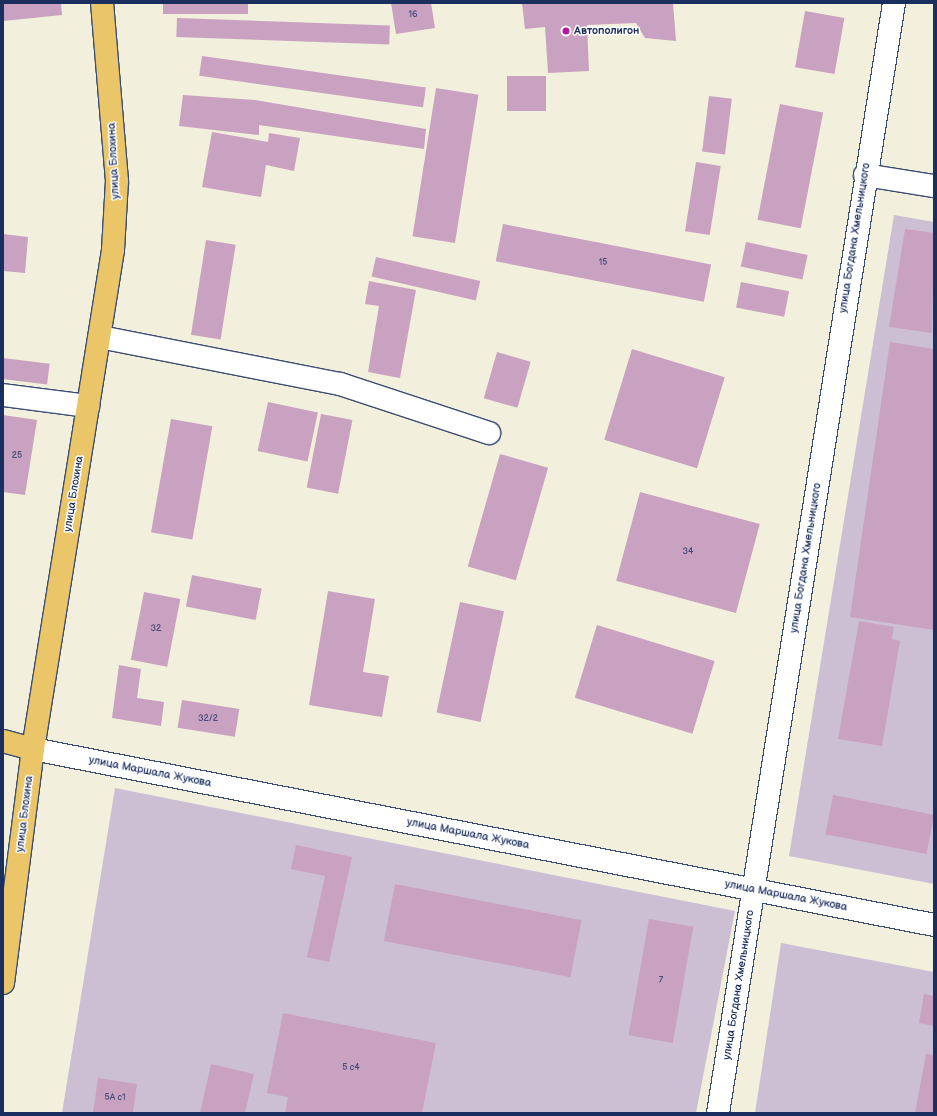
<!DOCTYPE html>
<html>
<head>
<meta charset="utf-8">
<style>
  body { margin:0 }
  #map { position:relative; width:937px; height:1116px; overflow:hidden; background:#f2efdc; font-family:"Balsamiq Sans",sans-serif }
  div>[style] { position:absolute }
  .industrial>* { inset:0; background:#ccbfd4 }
  .building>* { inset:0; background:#c9a2c1; transform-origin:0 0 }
  .roads { filter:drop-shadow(1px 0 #3b4c71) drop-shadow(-1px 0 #3b4c71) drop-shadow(0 1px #3b4c71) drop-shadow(0 -1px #3b4c71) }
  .minor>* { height:22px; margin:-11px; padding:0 11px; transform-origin:11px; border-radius:11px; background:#fff }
  .major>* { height:22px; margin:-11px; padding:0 11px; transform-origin:11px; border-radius:11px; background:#eac669 }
  .dots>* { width:11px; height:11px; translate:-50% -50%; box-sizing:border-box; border:2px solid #fff; border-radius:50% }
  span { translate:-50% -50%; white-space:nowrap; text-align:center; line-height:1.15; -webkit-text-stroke:3px #fff; paint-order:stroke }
  .number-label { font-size:9px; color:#464c77 }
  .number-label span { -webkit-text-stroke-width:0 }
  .poi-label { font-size:11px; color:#1b2f5e; font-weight:700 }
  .left { translate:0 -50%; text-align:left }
  .street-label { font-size:11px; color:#1b2f5e }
  .frame { position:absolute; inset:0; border:4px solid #1b2f5e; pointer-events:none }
</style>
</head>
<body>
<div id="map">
  <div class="industrial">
    <div style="clip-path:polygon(894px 215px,934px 222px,934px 884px,789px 856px)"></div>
    <div style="clip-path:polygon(115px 788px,735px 911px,696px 1113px,62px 1113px)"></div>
    <div style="clip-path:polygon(781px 943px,934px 972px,934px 1113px,755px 1113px)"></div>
  </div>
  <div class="building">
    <div style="clip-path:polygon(3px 3px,61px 3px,62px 15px,3px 21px)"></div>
    <div style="left:163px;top:3px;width:85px;height:11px"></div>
    <div style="clip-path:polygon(391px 3px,431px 3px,435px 28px,396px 34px)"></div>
    <div style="clip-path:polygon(522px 3px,543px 3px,543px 8px,543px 3px,673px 3px,676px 41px,645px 38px,636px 23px,587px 25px,589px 71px,548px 73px,545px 27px,525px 29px)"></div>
    <div style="left:805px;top:11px;width:40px;height:57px;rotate:10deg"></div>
    <div style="left:177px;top:18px;width:213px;height:19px;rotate:2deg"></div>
    <div style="left:202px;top:56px;width:226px;height:20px;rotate:8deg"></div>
    <div style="left:507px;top:76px;width:39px;height:35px"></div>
    <div style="left:436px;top:88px;width:43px;height:150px;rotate:9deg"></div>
    <div style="clip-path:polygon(183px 95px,255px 100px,426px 129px,424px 149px,259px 125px,259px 135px,179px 126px)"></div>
    <div style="left:709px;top:96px;width:23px;height:56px;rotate:7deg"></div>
    <div style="left:780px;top:104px;width:44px;height:118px;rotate:11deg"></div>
    <div style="clip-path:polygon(212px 132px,268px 142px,269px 133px,300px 138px,294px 171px,266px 165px,261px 197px,202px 187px)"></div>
    <div style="left:696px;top:162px;width:25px;height:70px;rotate:9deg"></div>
    <div style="left:503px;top:224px;width:212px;height:38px;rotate:11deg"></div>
    <div style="clip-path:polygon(905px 229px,934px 233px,932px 333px,889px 327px)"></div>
    <div style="clip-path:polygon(3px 234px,28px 237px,25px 273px,3px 271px)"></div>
    <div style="left:206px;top:240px;width:30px;height:96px;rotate:9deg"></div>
    <div style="left:746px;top:242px;width:63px;height:25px;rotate:12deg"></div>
    <div style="left:376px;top:257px;width:107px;height:20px;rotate:13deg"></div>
    <div style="clip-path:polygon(369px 281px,416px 290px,400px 378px,368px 372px,379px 306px,365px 304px)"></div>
    <div style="left:741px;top:282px;width:49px;height:26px;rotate:11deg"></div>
    <div style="clip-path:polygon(890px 342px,934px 349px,934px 630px,850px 617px)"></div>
    <div style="left:632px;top:349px;width:97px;height:95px;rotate:17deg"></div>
    <div style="left:497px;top:352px;width:35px;height:48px;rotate:16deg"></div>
    <div style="left:3px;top:358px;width:47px;height:21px;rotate:7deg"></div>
    <div style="left:268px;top:402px;width:51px;height:50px;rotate:12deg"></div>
    <div style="left:321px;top:414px;width:32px;height:75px;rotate:11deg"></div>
    <div style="clip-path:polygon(3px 415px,37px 420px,25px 495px,3px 492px)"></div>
    <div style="left:171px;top:419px;width:42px;height:115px;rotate:10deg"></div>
    <div style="left:500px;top:454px;width:50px;height:117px;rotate:16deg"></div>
    <div style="left:640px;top:492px;width:124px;height:92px;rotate:15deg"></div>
    <div style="left:192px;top:575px;width:71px;height:32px;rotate:11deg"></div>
    <div style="clip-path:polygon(328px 591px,375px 599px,363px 672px,389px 676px,382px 717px,309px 705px)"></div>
    <div style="left:144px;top:592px;width:37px;height:69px;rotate:11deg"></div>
    <div style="left:460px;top:602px;width:45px;height:113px;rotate:12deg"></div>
    <div style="clip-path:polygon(859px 621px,894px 627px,892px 639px,900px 641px,882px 746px,838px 739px)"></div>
    <div style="left:597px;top:625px;width:123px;height:76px;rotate:17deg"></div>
    <div style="clip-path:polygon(119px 665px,141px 669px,137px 698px,164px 702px,161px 726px,112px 718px)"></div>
    <div style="left:182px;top:700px;width:58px;height:28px;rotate:9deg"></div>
    <div style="left:833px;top:795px;width:103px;height:40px;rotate:11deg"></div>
    <div style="clip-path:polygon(296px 845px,352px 857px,329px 962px,307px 957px,325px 876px,291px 869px)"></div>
    <div style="left:395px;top:884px;width:190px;height:58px;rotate:11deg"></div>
    <div style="left:649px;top:919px;width:45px;height:118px;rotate:10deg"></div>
    <div style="clip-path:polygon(924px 994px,934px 996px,934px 1026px,919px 1023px)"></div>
    <div style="clip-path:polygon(283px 1013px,436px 1043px,422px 1113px,285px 1113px,288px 1097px,267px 1093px)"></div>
    <div style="clip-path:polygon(926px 1054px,934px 1055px,934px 1113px,915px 1113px)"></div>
    <div style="clip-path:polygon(211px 1064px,254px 1074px,245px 1113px,200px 1113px)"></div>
    <div style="clip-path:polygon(98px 1078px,137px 1084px,133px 1113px,93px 1113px)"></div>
  </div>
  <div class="roads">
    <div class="minor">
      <div style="left:865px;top:175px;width:70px;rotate:9.1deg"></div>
      <div style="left:100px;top:337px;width:245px;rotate:11.1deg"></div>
      <div style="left:340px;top:384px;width:157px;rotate:18.2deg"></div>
      <div style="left:3px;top:395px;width:86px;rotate:7.4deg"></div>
      <div style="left:33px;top:749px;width:918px;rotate:11.05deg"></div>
      <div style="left:718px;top:1113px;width:1124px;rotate:-80.99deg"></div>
    </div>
    <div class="major">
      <div style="left:3px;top:741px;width:31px;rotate:15deg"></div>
      <div style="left:3px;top:983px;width:236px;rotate:-82.7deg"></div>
      <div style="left:33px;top:749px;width:505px;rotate:-80.89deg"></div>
      <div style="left:113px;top:250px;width:69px;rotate:-86.7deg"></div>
      <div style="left:117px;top:181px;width:179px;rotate:-94.8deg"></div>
    </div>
  </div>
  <div class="dots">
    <div style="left:566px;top:31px;background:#b5179e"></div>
  </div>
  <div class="number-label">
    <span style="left:413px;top:15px">16</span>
    <span style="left:603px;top:263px">15</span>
    <span style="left:17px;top:456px">25</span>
    <span style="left:688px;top:552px">34</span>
    <span style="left:156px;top:629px">32</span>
    <span style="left:208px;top:719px">32/2</span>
    <span style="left:661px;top:981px">7</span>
    <span style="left:351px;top:1068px">5 с4</span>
    <span style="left:115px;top:1098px">5А с1</span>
  </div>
  <div class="poi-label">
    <span class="left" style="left:574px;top:31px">Автополигон</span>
  </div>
  <div class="street-label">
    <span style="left:114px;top:161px;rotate:-93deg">улица Блохина</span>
    <span style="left:855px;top:238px;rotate:-81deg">улица Богдана Хмельницкого</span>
    <span style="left:74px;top:494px;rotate:-81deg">улица Блохина</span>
    <span style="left:806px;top:558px;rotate:-81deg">улица Богдана Хмельницкого</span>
    <span style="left:150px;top:772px;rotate:11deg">улица Маршала Жукова</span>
    <span style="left:25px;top:814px;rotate:-83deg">улица Блохина</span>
    <span style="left:468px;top:834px;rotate:11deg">улица Маршала Жукова</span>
    <span style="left:786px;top:896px;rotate:11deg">улица Маршала Жукова</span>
    <span style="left:739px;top:985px;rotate:-81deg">улица Богдана Хмельницкого</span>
  </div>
  <div class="frame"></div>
</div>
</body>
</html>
